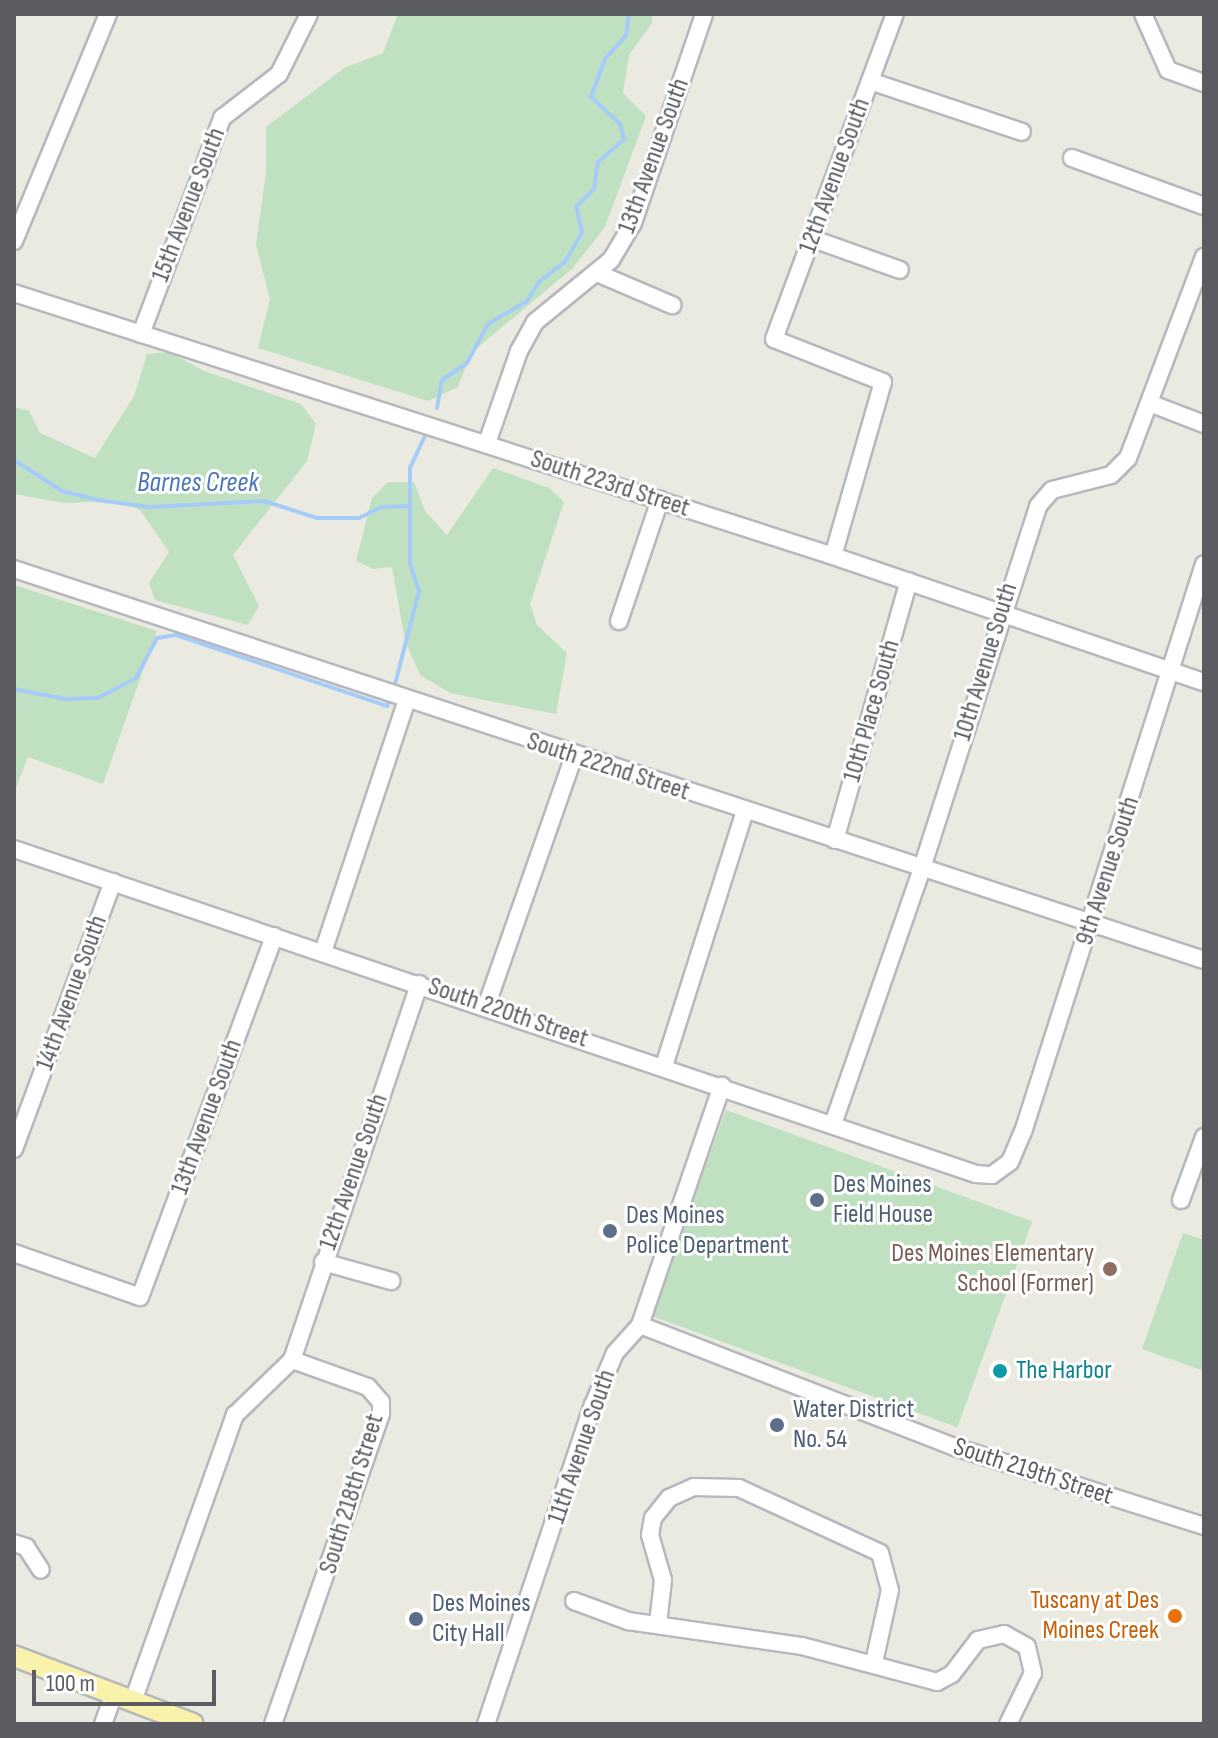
<!DOCTYPE html>
<html>
<head>
<meta charset="utf-8">
<style>
  body { margin:0 }
  #map { position:relative; width:1218px; height:1738px; overflow:hidden; background:#ebeae1; font-family:"Sofia Sans Condensed",sans-serif }
  div>[style] { position:absolute }
  .green>* { inset:0; background:#bfe1c2; transform-origin:0 0 }
  .stream>* { height:4px; margin:-2px; padding:0 2px; transform-origin:2px; border-radius:2px; background:#a5ccf8 }
  .roads { filter:drop-shadow(2px 0 #b7b8bd) drop-shadow(-2px 0 #b7b8bd) drop-shadow(0 2px #b7b8bd) drop-shadow(0 -2px #b7b8bd) }
  .minor>* { height:16px; margin:-8px; padding:0 8px; transform-origin:8px; border-radius:8px; background:#fff }
  .major>* { height:20px; margin:-10px; padding:0 10px; transform-origin:10px; border-radius:10px; background:#f8f2aa }
  .dots>* { width:22px; height:22px; translate:-50% -50%; box-sizing:border-box; border:4px solid #fff; border-radius:50% }
  span { translate:-50% -50%; white-space:nowrap; text-align:center; line-height:1.15; -webkit-text-stroke:6px #fff; paint-order:stroke }
  .street-label { font-size:26px; color:#5a5c61 }
  .service-label { font-size:26px; color:#4e5e75 }
  .left { translate:0 -50%; text-align:left }
  .education-label { font-size:26px; color:#785e54 }
  .right { translate:-100% -50%; text-align:right }
  .culture-label { font-size:26px; color:#0d838f }
  .food-label { font-size:26px; color:#c56008 }
  .water-label { font-size:28px; color:#4a76b8; font-style:italic }
  .frame { position:absolute; inset:0; border:16px solid #5a5c61; pointer-events:none }
  .scale { position:absolute; left:32px; top:1670px; width:184px; height:36px; box-sizing:border-box; border:4px solid #5a5c61; border-top:0; padding-left:10px; font-size:24px; line-height:28px; white-space:nowrap; color:#5a5c61; -webkit-text-stroke:6px #fff; paint-order:stroke }
</style>
</head>
<body>
<div id="map">
  <div class="green">
    <div style="clip-path:polygon(398px 14px,652px 14px,652px 23px,629px 55px,623px 93px,646px 116px,605px 227px,573px 268px,471px 353px,458px 387px,428px 401px,258px 348px,270px 299px,256px 245px,266px 172px,266px 127px,344px 68px,383px 53px)"></div>
    <div style="clip-path:polygon(170px 352px,204px 371px,301px 404px,316px 424px,307px 461px,233px 555px,259px 606px,248px 625px,155px 600px,149px 583px,169px 552px,140px 510px,119px 501px,64px 503px,14px 494px,14px 407px,29px 411px,40px 433px,95px 458px,134px 396px,147px 354px)"></div>
    <div style="clip-path:polygon(493px 468px,549px 488px,564px 502px,530px 604px,537px 625px,567px 653px,556px 714px,450px 693px,420px 675px,405px 641px,392px 567px,374px 569px,356px 561px,372px 498px,388px 482px,414px 482px,425px 511px,447px 535px)"></div>
    <div style="clip-path:polygon(14px 585px,157px 631px,103px 784px,28px 757px,14px 793px)"></div>
    <div style="left:726px;top:1110px;width:326px;height:219px;rotate:20deg"></div>
    <div style="clip-path:polygon(1183px 1233px,1204px 1240px,1204px 1371px,1142px 1349px)"></div>
  </div>
  <div class="stream">
    <div style="left:437px;top:408px;width:28px;rotate:-80deg"></div>
    <div style="left:442px;top:380px;width:30px;rotate:-34deg"></div>
    <div style="left:467px;top:363px;width:44px;rotate:-61.7deg"></div>
    <div style="left:488px;top:324px;width:45px;rotate:-30.5deg"></div>
    <div style="left:527px;top:301px;width:22px;rotate:-58deg"></div>
    <div style="left:539px;top:282px;width:33px;rotate:-38deg"></div>
    <div style="left:565px;top:262px;width:34px;rotate:-60deg"></div>
    <div style="left:582px;top:232px;width:26px;rotate:-103deg"></div>
    <div style="left:576px;top:207px;width:25px;rotate:-45deg"></div>
    <div style="left:594px;top:189px;width:27px;rotate:-82deg"></div>
    <div style="left:598px;top:162px;width:35px;rotate:-41deg"></div>
    <div style="left:624px;top:139px;width:16px;rotate:-105deg"></div>
    <div style="left:620px;top:124px;width:40px;rotate:-137deg"></div>
    <div style="left:591px;top:97px;width:40px;rotate:-69.8deg"></div>
    <div style="left:605px;top:59px;width:31px;rotate:-48deg"></div>
    <div style="left:626px;top:36px;width:22px;rotate:-82deg"></div>
    <div style="left:14px;top:460px;width:57px;rotate:32.9deg"></div>
    <div style="left:62px;top:491px;width:37px;rotate:14deg"></div>
    <div style="left:98px;top:500px;width:51px;rotate:7.8deg"></div>
    <div style="left:149px;top:507px;width:115px;rotate:-3deg"></div>
    <div style="left:264px;top:501px;width:56px;rotate:17.8deg"></div>
    <div style="left:317px;top:518px;width:42px"></div>
    <div style="left:359px;top:518px;width:25px;rotate:-26deg"></div>
    <div style="left:382px;top:507px;width:28px;rotate:-2deg"></div>
    <div style="left:410px;top:506px;width:38px;rotate:-90deg"></div>
    <div style="left:410px;top:468px;width:35px;rotate:-65deg"></div>
    <div style="left:394px;top:688px;width:100px;rotate:-75.5deg"></div>
    <div style="left:419px;top:591px;width:28px;rotate:-108deg"></div>
    <div style="left:410px;top:564px;width:58px;rotate:-90deg"></div>
    <div style="left:14px;top:689px;width:52px;rotate:11.1deg"></div>
    <div style="left:65px;top:699px;width:33px;rotate:-2deg"></div>
    <div style="left:98px;top:698px;width:43px;rotate:-27.8deg"></div>
    <div style="left:136px;top:678px;width:45px;rotate:-62.3deg"></div>
    <div style="left:157px;top:638px;width:19px;rotate:-9deg"></div>
    <div style="left:176px;top:635px;width:223px;rotate:18.6deg"></div>
    <div style="left:387px;top:706px;width:10px;rotate:-66deg"></div>
  </div>
  <div class="roads">
    <div class="minor">
      <div style="left:1143px;top:14px;width:61px;rotate:65.9deg"></div>
      <div style="left:1168px;top:70px;width:38px;rotate:20deg"></div>
      <div style="left:870px;top:81px;width:160px;rotate:18.5deg"></div>
      <div style="left:1072px;top:158px;width:140px;rotate:20deg"></div>
      <div style="left:813px;top:239px;width:92px;rotate:19.6deg"></div>
      <div style="left:14px;top:241px;width:246px;rotate:-67.5deg"></div>
      <div style="left:597px;top:273px;width:82px;rotate:23.1deg"></div>
      <div style="left:14px;top:293px;width:860px;rotate:17.8deg"></div>
      <div style="left:833px;top:556px;width:392px;rotate:18.8deg"></div>
      <div style="left:141px;top:334px;width:231px;rotate:-69.4deg"></div>
      <div style="left:222px;top:118px;width:72px;rotate:-37.7deg"></div>
      <div style="left:279px;top:74px;width:67px;rotate:-63.4deg"></div>
      <div style="left:1152px;top:404px;width:56px;rotate:21deg"></div>
      <div style="left:487px;top:443px;width:97px;rotate:-70.8deg"></div>
      <div style="left:519px;top:351px;width:33px;rotate:-61deg"></div>
      <div style="left:535px;top:322px;width:98px;rotate:-39.2deg"></div>
      <div style="left:611px;top:260px;width:43px;rotate:-59.3deg"></div>
      <div style="left:633px;top:223px;width:221px;rotate:-71.2deg"></div>
      <div style="left:833px;top:556px;width:181px;rotate:-74deg"></div>
      <div style="left:883px;top:382px;width:117px;rotate:-158.5deg"></div>
      <div style="left:774px;top:339px;width:347px;rotate:-69.6deg"></div>
      <div style="left:14px;top:569px;width:1253px;rotate:18.19deg"></div>
      <div style="left:619px;top:621px;width:128px;rotate:-71.3deg"></div>
      <div style="left:835px;top:840px;width:269px;rotate:-74.1deg"></div>
      <div style="left:14px;top:849px;width:1015px;rotate:18.67deg"></div>
      <div style="left:976px;top:1174px;width:16px;rotate:4deg"></div>
      <div style="left:992px;top:1175px;width:22px;rotate:-36deg"></div>
      <div style="left:1010px;top:1162px;width:33px;rotate:-67deg"></div>
      <div style="left:1023px;top:1132px;width:596px;rotate:-72.32deg"></div>
      <div style="left:323px;top:952px;width:263px;rotate:-71.6deg"></div>
      <div style="left:486px;top:1007px;width:266px;rotate:-70.7deg"></div>
      <div style="left:664px;top:1066px;width:268px;rotate:-72.4deg"></div>
      <div style="left:833px;top:1124px;width:271px;rotate:-70.8deg"></div>
      <div style="left:922px;top:868px;width:380px;rotate:-72.2deg"></div>
      <div style="left:1038px;top:506px;width:21px;rotate:-49deg"></div>
      <div style="left:1052px;top:490px;width:61px;rotate:-14.3deg"></div>
      <div style="left:1111px;top:475px;width:24px;rotate:-45deg"></div>
      <div style="left:1128px;top:458px;width:215px;rotate:-69.3deg"></div>
      <div style="left:14px;top:1149px;width:285px;rotate:-69.7deg"></div>
      <div style="left:1181px;top:1200px;width:67px;rotate:-69.9deg"></div>
      <div style="left:14px;top:1253px;width:133px;rotate:19.2deg"></div>
      <div style="left:140px;top:1297px;width:385px;rotate:-69.6deg"></div>
      <div style="left:323px;top:1262px;width:71px;rotate:15.6deg"></div>
      <div style="left:640px;top:1325px;width:338px;rotate:21.2deg"></div>
      <div style="left:955px;top:1447px;width:261px;rotate:17.6deg"></div>
      <div style="left:14px;top:1543px;width:13px;rotate:18deg"></div>
      <div style="left:26px;top:1547px;width:27px;rotate:57deg"></div>
      <div style="left:574px;top:1601px;width:58px;rotate:20.3deg"></div>
      <div style="left:628px;top:1621px;width:176px;rotate:8.2deg"></div>
      <div style="left:802px;top:1646px;width:140px;rotate:14.9deg"></div>
      <div style="left:937px;top:1682px;width:17px;rotate:-28deg"></div>
      <div style="left:952px;top:1674px;width:43px;rotate:-52.6deg"></div>
      <div style="left:978px;top:1640px;width:27px;rotate:-13deg"></div>
      <div style="left:1004px;top:1634px;width:26px;rotate:29deg"></div>
      <div style="left:1027px;top:1647px;width:27px;rotate:77deg"></div>
      <div style="left:1033px;top:1673px;width:57px;rotate:116.1deg"></div>
      <div style="left:658px;top:1624px;width:44px;rotate:-83.5deg"></div>
      <div style="left:663px;top:1580px;width:47px;rotate:-106.1deg"></div>
      <div style="left:650px;top:1535px;width:17px;rotate:-80deg"></div>
      <div style="left:653px;top:1518px;width:26px;rotate:-51deg"></div>
      <div style="left:669px;top:1498px;width:27px;rotate:-24deg"></div>
      <div style="left:694px;top:1487px;width:45px;rotate:1.3deg"></div>
      <div style="left:739px;top:1488px;width:155px;rotate:24.7deg"></div>
      <div style="left:880px;top:1553px;width:38px;rotate:75deg"></div>
      <div style="left:890px;top:1590px;width:74px;rotate:102.5deg"></div>
      <div style="left:133px;top:1701px;width:304px;rotate:-70.4deg"></div>
      <div style="left:235px;top:1415px;width:79px;rotate:-44deg"></div>
      <div style="left:292px;top:1360px;width:397px;rotate:-71.3deg"></div>
      <div style="left:103px;top:1724px;width:32px;rotate:-70deg"></div>
      <div style="left:273px;top:1724px;width:329px;rotate:-70.8deg"></div>
      <div style="left:381px;top:1413px;width:11px;rotate:-90deg"></div>
      <div style="left:381px;top:1402px;width:20px;rotate:-131deg"></div>
      <div style="left:368px;top:1387px;width:81px;rotate:-160.4deg"></div>
      <div style="left:486px;top:1724px;width:336px;rotate:-71.5deg"></div>
      <div style="left:593px;top:1405px;width:56px;rotate:-67.1deg"></div>
      <div style="left:615px;top:1353px;width:38px;rotate:-48deg"></div>
      <div style="left:640px;top:1325px;width:253px;rotate:-71.1deg"></div>
    </div>
    <div class="major">
      <div style="left:14px;top:1656px;width:191px;rotate:20.8deg"></div>
    </div>
  </div>
  <div class="dots">
    <div style="left:817px;top:1200px;background:#5c6f8a"></div>
    <div style="left:610px;top:1231px;background:#5c6f8a"></div>
    <div style="left:1110px;top:1269px;background:#8d6e63"></div>
    <div style="left:1000px;top:1371px;background:#0f9aa8"></div>
    <div style="left:777px;top:1425px;background:#5c6f8a"></div>
    <div style="left:1175px;top:1616px;background:#e8710a"></div>
    <div style="left:416px;top:1619px;background:#5c6f8a"></div>
  </div>
  <div class="street-label">
    <span style="left:654px;top:156px;rotate:-70deg">13th Avenue South</span>
    <span style="left:835px;top:176px;rotate:-70deg">12th Avenue South</span>
    <span style="left:189px;top:205px;rotate:-69deg">15th Avenue South</span>
    <span style="left:610px;top:484px;rotate:18deg">South 223rd Street</span>
    <span style="left:986px;top:662px;rotate:-73deg">10th Avenue South</span>
    <span style="left:872px;top:711px;rotate:-74deg">10th Place South</span>
    <span style="left:608px;top:767px;rotate:18deg">South 222nd Street</span>
    <span style="left:1108px;top:871px;rotate:-72deg">9th Avenue South</span>
    <span style="left:72px;top:993px;rotate:-70deg">14th Avenue South</span>
    <span style="left:508px;top:1013px;rotate:19deg">South 220th Street</span>
    <span style="left:207px;top:1117px;rotate:-70deg">13th Avenue South</span>
    <span style="left:354px;top:1172px;rotate:-71deg">12th Avenue South</span>
    <span style="left:582px;top:1447px;rotate:-71deg">11th Avenue South</span>
    <span style="left:1033px;top:1472px;rotate:18deg">South 219th Street</span>
    <span style="left:352px;top:1494px;rotate:-73deg">South 218th Street</span>
  </div>
  <div class="service-label">
    <span class="left" style="left:833px;top:1200px">Des Moines<br>Field House</span>
    <span class="left" style="left:626px;top:1231px">Des Moines<br>Police Department</span>
    <span class="left" style="left:793px;top:1425px">Water District<br>No. 54</span>
    <span class="left" style="left:432px;top:1619px">Des Moines<br>City Hall</span>
  </div>
  <div class="education-label">
    <span class="right" style="left:1094px;top:1269px">Des Moines Elementary<br>School (Former)</span>
  </div>
  <div class="culture-label">
    <span class="left" style="left:1016px;top:1371px">The Harbor</span>
  </div>
  <div class="food-label">
    <span class="right" style="left:1159px;top:1616px">Tuscany at Des<br>Moines Creek</span>
  </div>
  <div class="water-label">
    <span style="left:198px;top:483px">Barnes Creek</span>
  </div>
  <div class="frame"></div>
  <div class="scale">100 m</div>
</div>
</body>
</html>
